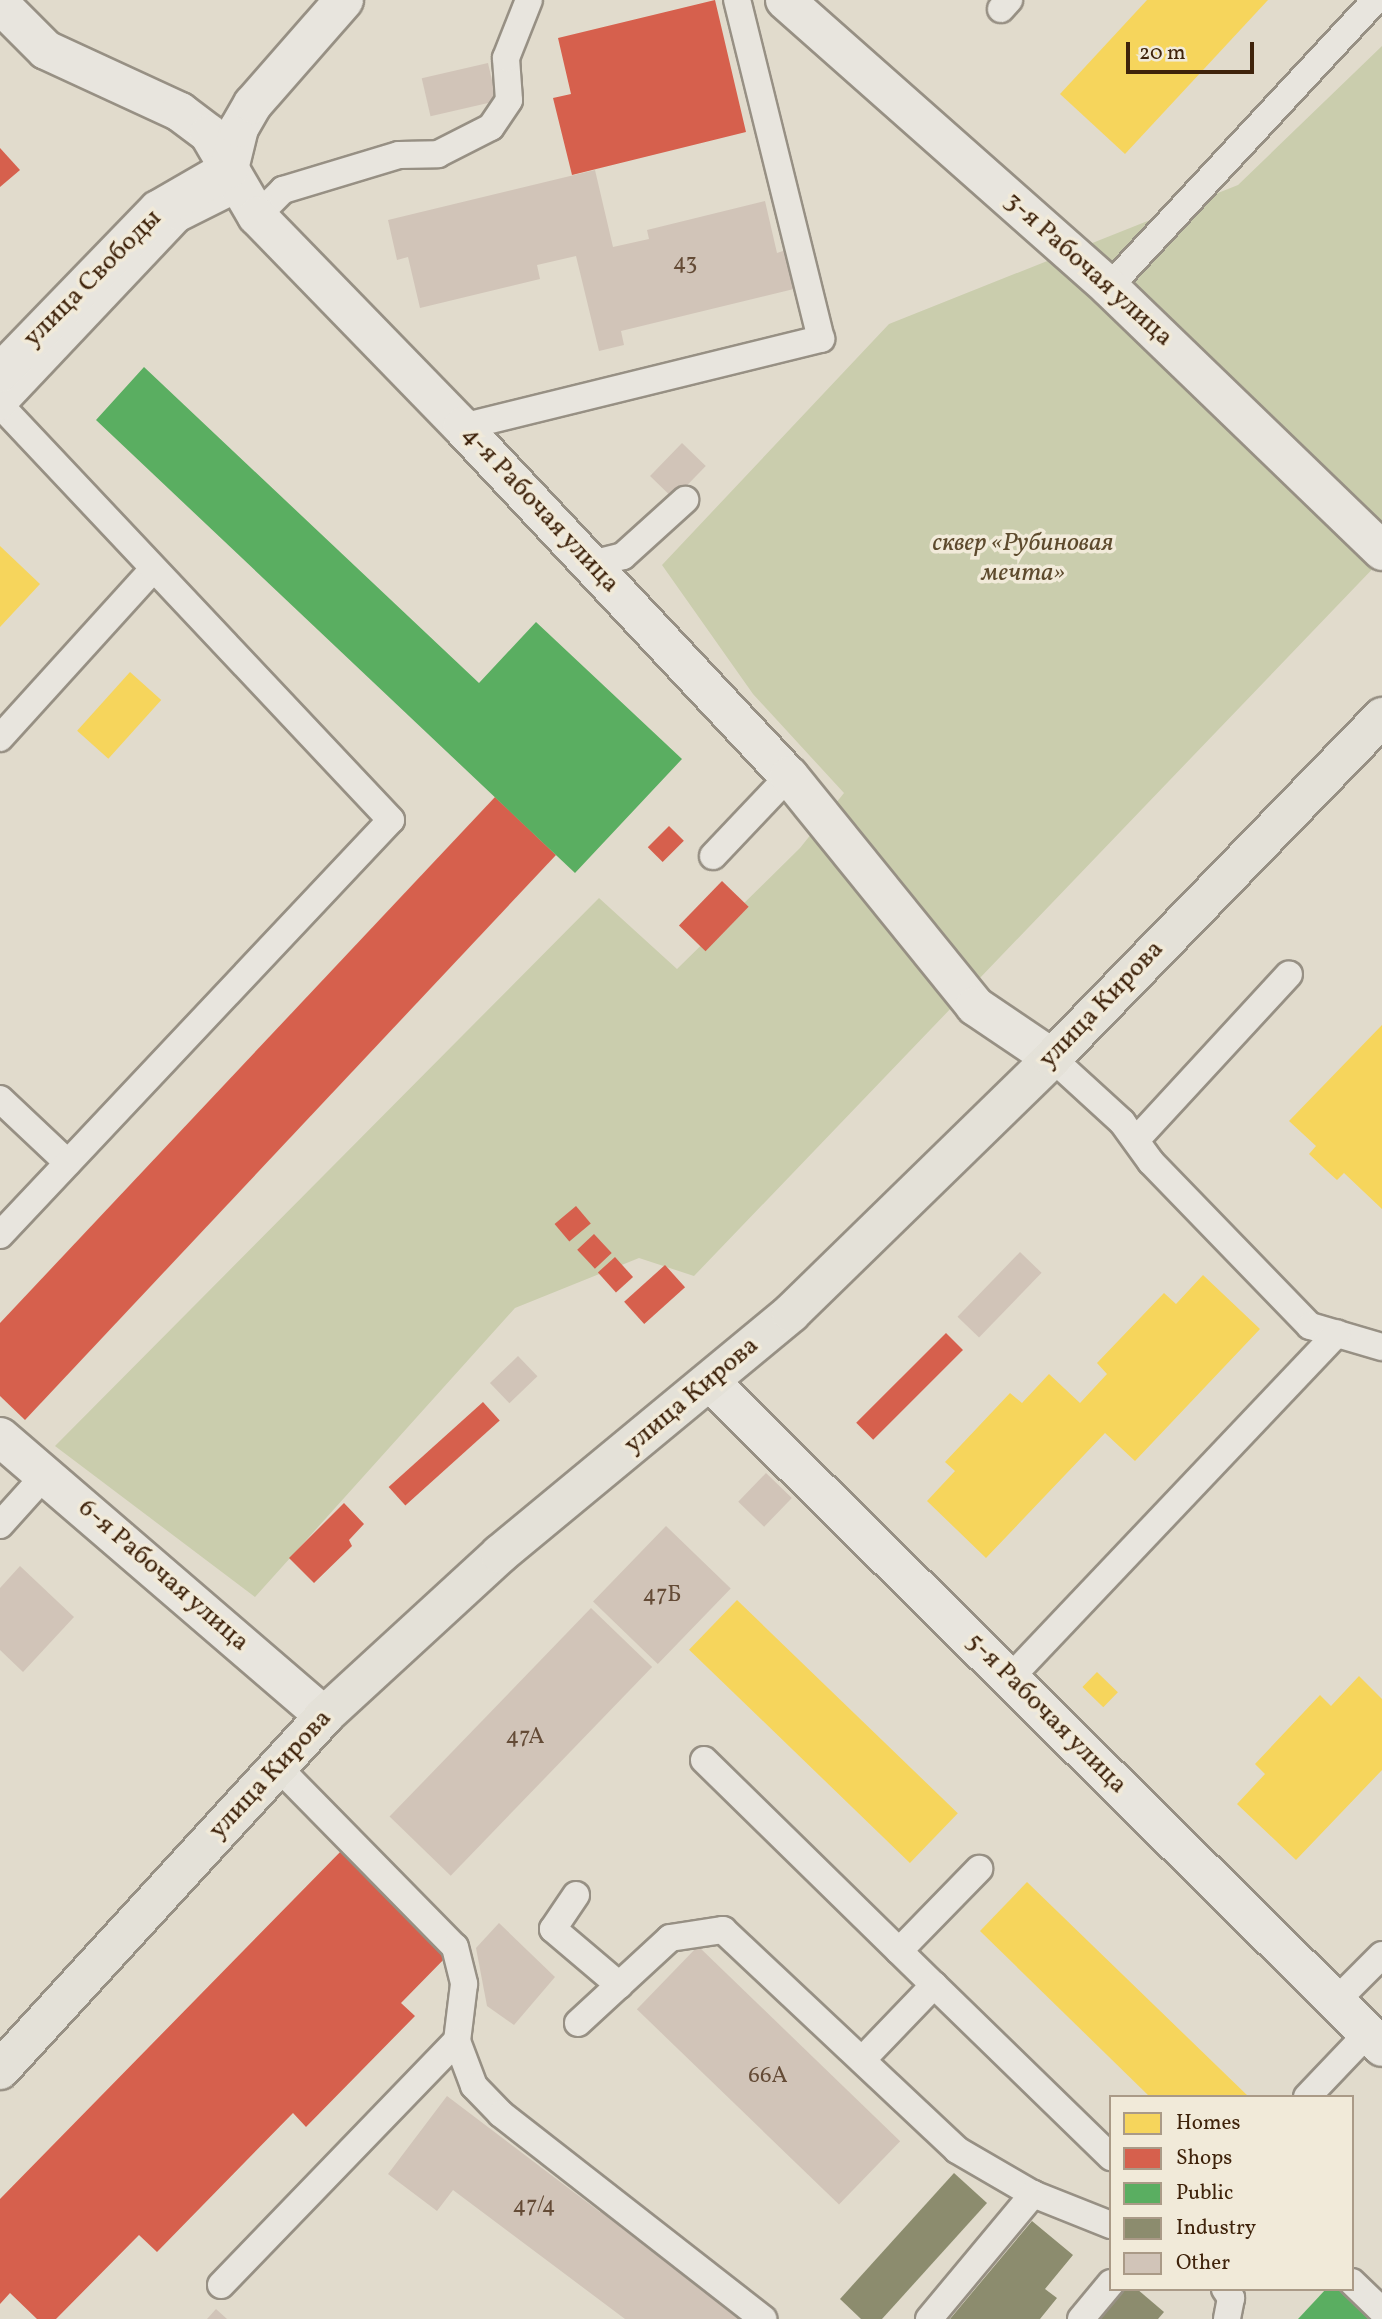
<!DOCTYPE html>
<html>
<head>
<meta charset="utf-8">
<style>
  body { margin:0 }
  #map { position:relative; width:1382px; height:2319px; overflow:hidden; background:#e1dbcc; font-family:Vollkorn,serif }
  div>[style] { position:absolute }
  .green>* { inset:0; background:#cacdad }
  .homes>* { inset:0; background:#f6d55c; transform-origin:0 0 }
  .shops>* { inset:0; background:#d6604d; transform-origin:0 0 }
  .public>* { inset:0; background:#5aae61 }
  .industry>* { inset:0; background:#8c8c6e }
  .building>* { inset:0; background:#d1c4b8; transform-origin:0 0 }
  .roads { filter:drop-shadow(2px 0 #979084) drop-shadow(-2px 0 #979084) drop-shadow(0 2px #979084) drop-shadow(0 -2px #979084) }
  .lane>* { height:26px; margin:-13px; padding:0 13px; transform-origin:13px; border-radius:13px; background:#e8e5de }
  .street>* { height:38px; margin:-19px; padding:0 19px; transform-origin:19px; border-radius:19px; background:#e8e5de }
  .secondary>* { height:38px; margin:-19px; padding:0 19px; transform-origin:19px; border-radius:19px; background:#e8e5de }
  .primary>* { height:38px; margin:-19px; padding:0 19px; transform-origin:19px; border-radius:19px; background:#e4e1d8 }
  span { translate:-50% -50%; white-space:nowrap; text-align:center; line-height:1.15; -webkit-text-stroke:7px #f1ead9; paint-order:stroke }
  .number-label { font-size:23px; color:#644b36 }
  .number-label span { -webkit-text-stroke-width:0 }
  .street-label { font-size:26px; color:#3f230b }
  .park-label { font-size:26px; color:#5d4a2d; font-style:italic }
  .legend { position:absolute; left:1109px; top:2095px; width:245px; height:196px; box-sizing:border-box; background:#f1ead9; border:2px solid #aa9a87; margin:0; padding:9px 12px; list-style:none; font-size:21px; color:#3f230b }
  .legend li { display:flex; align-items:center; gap:14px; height:35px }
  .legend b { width:35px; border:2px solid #aa9a87 }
  .scale { position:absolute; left:1126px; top:42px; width:128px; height:32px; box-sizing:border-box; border:4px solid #3f230b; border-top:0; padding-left:9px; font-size:21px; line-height:24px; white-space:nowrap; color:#3f230b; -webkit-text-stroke:5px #f1ead9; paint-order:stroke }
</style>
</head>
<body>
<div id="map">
  <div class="green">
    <div style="clip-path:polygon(1382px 46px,1382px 559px,694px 1276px,639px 1258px,515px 1308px,255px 1597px,55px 1446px,599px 898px,677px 969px,800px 848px,844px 793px,753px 694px,662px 565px,889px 324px,1238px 185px)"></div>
  </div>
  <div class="homes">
    <div style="clip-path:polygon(1147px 0,1268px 0,1125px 154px,1060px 94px)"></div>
    <div style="clip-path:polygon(0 546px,40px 584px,0 627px)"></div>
    <div style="left:130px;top:672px;width:42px;height:79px;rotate:42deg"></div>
    <div style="clip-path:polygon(1382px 1025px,1382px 1209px,1344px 1173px,1337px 1180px,1326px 1170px,1309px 1154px,1316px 1146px,1289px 1121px)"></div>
    <div style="clip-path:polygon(1203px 1275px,1260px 1329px,1135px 1461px,1105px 1433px,986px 1558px,927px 1501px,955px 1471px,945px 1462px,1010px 1393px,1022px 1403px,1049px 1374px,1080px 1403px,1107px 1374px,1097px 1363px,1164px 1293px,1176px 1304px)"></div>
    <div style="left:737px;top:1600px;width:307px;height:69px;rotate:44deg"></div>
    <div style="left:1097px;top:1672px;width:29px;height:21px;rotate:44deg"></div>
    <div style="clip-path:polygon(1359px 1676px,1382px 1699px,1382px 1770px,1296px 1860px,1237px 1804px,1265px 1774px,1255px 1764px,1320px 1695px,1331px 1706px)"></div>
    <div style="clip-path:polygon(1027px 1882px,1249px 2097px,1150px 2097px,980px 1931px)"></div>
  </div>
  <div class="shops">
    <div style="clip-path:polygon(715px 0,746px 132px,572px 175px,553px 98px,571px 94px,558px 38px)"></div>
    <div style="clip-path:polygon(0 148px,20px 170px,0 187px)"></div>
    <div style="clip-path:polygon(495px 797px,556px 855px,25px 1420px,0 1396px,0 1323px)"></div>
    <div style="left:669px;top:826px;width:21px;height:30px;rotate:45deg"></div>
    <div style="left:722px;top:881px;width:37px;height:62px;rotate:44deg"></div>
    <div style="left:576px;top:1206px;width:23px;height:28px;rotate:50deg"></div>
    <div style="left:594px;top:1234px;width:26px;height:23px;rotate:47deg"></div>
    <div style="left:615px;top:1257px;width:27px;height:23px;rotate:48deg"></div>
    <div style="left:665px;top:1265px;width:30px;height:55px;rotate:48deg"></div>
    <div style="left:946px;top:1333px;width:24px;height:127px;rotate:45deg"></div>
    <div style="left:483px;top:1402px;width:25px;height:127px;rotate:48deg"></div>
    <div style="clip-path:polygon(344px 1503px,364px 1524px,349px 1540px,352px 1546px,314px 1583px,289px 1558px)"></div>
    <div style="clip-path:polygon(345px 1847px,451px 1952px,401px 2003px,415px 2016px,306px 2127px,293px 2113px,157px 2252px,139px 2235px,56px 2319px,37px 2319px,10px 2293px,0 2304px,0 2199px)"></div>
  </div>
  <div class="public">
    <div style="clip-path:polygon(144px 367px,479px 683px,536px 622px,682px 759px,575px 873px,96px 420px)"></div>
    <div style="clip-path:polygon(1326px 2289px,1351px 2289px,1382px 2319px,1298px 2319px)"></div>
  </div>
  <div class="industry">
    <div style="clip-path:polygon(954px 2173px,987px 2203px,882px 2319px,861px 2319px,840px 2299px)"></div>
    <div style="clip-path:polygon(1032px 2221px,1073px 2255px,1045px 2289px,1057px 2298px,1040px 2319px,950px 2319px)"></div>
    <div style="clip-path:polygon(1123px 2289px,1137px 2289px,1164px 2312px,1158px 2319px,1098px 2319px)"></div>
  </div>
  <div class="building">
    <div style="left:488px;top:63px;width:39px;height:68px;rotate:77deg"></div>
    <div style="clip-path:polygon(595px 170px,613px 247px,649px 239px,647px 230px,765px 201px,777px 253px,789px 249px,798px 288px,621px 331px,624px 345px,599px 351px,576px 256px,537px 265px,540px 279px,420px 308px,408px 257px,397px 260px,388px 220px)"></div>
    <div style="left:682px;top:443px;width:33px;height:46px;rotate:44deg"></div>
    <div style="left:1020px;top:1252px;width:30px;height:90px;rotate:44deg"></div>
    <div style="left:518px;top:1356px;width:28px;height:39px;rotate:46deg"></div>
    <div style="left:766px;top:1473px;width:36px;height:40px;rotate:44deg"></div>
    <div style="left:666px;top:1526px;width:90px;height:105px;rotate:44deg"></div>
    <div style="clip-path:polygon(20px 1566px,74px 1617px,23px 1672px,0 1650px,0 1588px)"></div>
    <div style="left:591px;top:1608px;width:85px;height:290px;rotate:44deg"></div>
    <div style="clip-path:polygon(499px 1923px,555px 1977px,514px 2025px,487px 2006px,476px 1948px)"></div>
    <div style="left:698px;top:1946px;width:281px;height:88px;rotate:44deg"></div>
    <div style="clip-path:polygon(447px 2096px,600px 2212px,608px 2202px,627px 2217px,620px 2227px,743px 2319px,625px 2319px,453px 2190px,437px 2211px,388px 2174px)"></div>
    <div style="clip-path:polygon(216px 2309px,227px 2319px,207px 2319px)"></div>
  </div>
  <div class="roads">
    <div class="lane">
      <div style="left:1001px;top:9px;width:12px;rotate:-48deg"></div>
      <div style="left:257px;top:216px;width:37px;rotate:-45deg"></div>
      <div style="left:283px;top:190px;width:121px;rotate:-16.8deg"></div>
      <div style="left:399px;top:155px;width:39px;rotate:-1deg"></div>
      <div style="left:438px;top:154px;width:59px;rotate:-27deg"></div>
      <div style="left:491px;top:127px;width:32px;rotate:-56deg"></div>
      <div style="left:509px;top:100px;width:42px;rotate:-94.1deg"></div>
      <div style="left:506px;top:58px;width:62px;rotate:-68.4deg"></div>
      <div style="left:1109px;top:287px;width:392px;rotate:-47.1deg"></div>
      <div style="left:462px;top:427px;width:370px;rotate:-13.8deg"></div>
      <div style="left:821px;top:339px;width:349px;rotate:-103.9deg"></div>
      <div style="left:591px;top:564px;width:33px;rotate:-14deg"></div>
      <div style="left:623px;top:556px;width:84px;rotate:-42.1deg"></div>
      <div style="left:0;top:738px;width:228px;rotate:-47.8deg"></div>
      <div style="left:713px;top:856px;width:110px;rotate:-46.5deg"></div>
      <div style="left:1052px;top:1058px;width:95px;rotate:42.4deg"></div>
      <div style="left:1122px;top:1122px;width:49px;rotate:54.1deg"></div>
      <div style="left:1151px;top:1162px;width:228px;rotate:45.9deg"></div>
      <div style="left:1310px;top:1326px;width:75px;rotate:16.3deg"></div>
      <div style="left:0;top:1099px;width:93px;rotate:43.3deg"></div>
      <div style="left:1137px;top:1139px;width:224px;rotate:-47.3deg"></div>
      <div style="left:0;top:1235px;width:570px;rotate:-46.71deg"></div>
      <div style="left:391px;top:820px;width:569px;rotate:-133.29deg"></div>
      <div style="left:1px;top:406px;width:259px;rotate:-46.6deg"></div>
      <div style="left:179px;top:218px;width:65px;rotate:-26.6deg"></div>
      <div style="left:0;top:1525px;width:69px;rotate:-48deg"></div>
      <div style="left:1010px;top:1678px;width:475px;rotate:-46.5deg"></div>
      <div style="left:704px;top:1760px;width:322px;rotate:44.4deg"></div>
      <div style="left:934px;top:1985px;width:104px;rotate:133.8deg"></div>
      <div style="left:278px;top:1767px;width:252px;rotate:45.5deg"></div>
      <div style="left:455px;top:1947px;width:38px;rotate:76deg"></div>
      <div style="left:464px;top:1984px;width:57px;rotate:97deg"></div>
      <div style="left:457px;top:2041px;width:48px;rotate:69.3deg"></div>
      <div style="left:474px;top:2086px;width:39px;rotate:46deg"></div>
      <div style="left:501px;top:2114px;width:333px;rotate:38deg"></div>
      <div style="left:576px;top:1895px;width:41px;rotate:124.1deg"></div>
      <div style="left:553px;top:1929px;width:87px;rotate:40.3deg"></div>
      <div style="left:899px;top:1951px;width:115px;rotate:-45.7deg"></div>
      <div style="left:934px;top:1985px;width:247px;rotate:44.2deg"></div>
      <div style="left:1336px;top:2001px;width:65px;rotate:-45deg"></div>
      <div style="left:578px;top:2023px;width:125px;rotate:-42.7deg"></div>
      <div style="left:670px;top:1938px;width:54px;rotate:-8.6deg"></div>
      <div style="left:723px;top:1930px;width:321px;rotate:43.2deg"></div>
      <div style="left:957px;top:2150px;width:88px;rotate:30.1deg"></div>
      <div style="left:1033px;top:2194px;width:84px;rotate:21.7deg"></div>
      <div style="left:1307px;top:2097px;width:88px;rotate:-46.4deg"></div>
      <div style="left:1352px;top:2282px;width:42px;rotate:44deg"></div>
      <div style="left:221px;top:2285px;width:339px;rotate:-46deg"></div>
      <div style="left:1225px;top:2289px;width:11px;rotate:56deg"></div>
      <div style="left:1231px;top:2298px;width:21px;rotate:101deg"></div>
      <div style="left:929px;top:2319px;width:163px;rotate:-50.2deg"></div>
      <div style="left:1081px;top:2319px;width:47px;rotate:-50.2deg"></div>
    </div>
    <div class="street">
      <div style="left:785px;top:0;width:433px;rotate:41.5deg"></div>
      <div style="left:1109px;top:287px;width:380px;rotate:44deg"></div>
      <div style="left:0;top:4px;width:65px;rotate:45deg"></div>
      <div style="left:46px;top:50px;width:148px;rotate:24.8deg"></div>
      <div style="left:180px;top:112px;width:36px;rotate:37deg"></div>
      <div style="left:209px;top:134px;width:95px;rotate:59.7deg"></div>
      <div style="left:257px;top:216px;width:294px;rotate:45.8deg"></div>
      <div style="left:462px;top:427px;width:478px;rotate:46.9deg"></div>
      <div style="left:789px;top:776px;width:296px;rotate:51deg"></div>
      <div style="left:975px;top:1006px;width:93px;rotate:34deg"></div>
      <div style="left:0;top:373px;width:227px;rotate:-45.9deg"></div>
      <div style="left:158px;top:210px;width:82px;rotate:-30deg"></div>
      <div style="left:229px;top:169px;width:42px;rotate:-76.3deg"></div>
      <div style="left:239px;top:128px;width:28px;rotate:-60deg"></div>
      <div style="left:253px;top:104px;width:138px;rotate:-48.8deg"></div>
      <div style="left:0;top:1437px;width:428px;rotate:40.7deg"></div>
    </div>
    <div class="secondary">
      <div style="left:710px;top:1382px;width:945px;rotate:44.7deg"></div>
    </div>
    <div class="primary">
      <div style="left:0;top:2070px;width:480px;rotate:-47.5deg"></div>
      <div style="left:324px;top:1716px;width:239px;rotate:-42.6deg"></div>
      <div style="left:500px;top:1554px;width:378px;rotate:-39.6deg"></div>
      <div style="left:791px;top:1313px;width:365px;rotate:-44.3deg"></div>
      <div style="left:1052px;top:1058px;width:475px;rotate:-45.9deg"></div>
    </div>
  </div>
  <div class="number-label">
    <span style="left:685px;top:263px">43</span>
    <span style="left:662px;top:1595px">47Б</span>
    <span style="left:525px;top:1737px">47А</span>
    <span style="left:768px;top:2076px">66А</span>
    <span style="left:534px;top:2206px">47/4</span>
  </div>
  <div class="street-label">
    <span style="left:1088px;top:270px;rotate:42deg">3-я Рабочая улица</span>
    <span style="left:93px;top:279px;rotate:-45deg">улица Свободы</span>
    <span style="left:540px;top:510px;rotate:47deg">4-я Рабочая улица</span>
    <span style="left:1102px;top:1005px;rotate:-46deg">улица Кирова</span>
    <span style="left:692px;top:1396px;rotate:-40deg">улица Кирова</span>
    <span style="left:163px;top:1576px;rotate:41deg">6-я Рабочая улица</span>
    <span style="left:1046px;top:1714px;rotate:45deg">5-я Рабочая улица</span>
    <span style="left:271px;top:1775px;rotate:-47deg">улица Кирова</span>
  </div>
  <div class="park-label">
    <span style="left:1023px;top:559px">сквер «Рубиновая<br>мечта»</span>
  </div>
  <ul class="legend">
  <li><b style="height:19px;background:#f6d55c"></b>Homes</li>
  <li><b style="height:19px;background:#d6604d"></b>Shops</li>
  <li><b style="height:19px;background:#5aae61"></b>Public</li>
  <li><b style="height:19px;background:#8c8c6e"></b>Industry</li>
  <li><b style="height:19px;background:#d1c4b8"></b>Other</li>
  </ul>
  <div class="scale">20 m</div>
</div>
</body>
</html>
